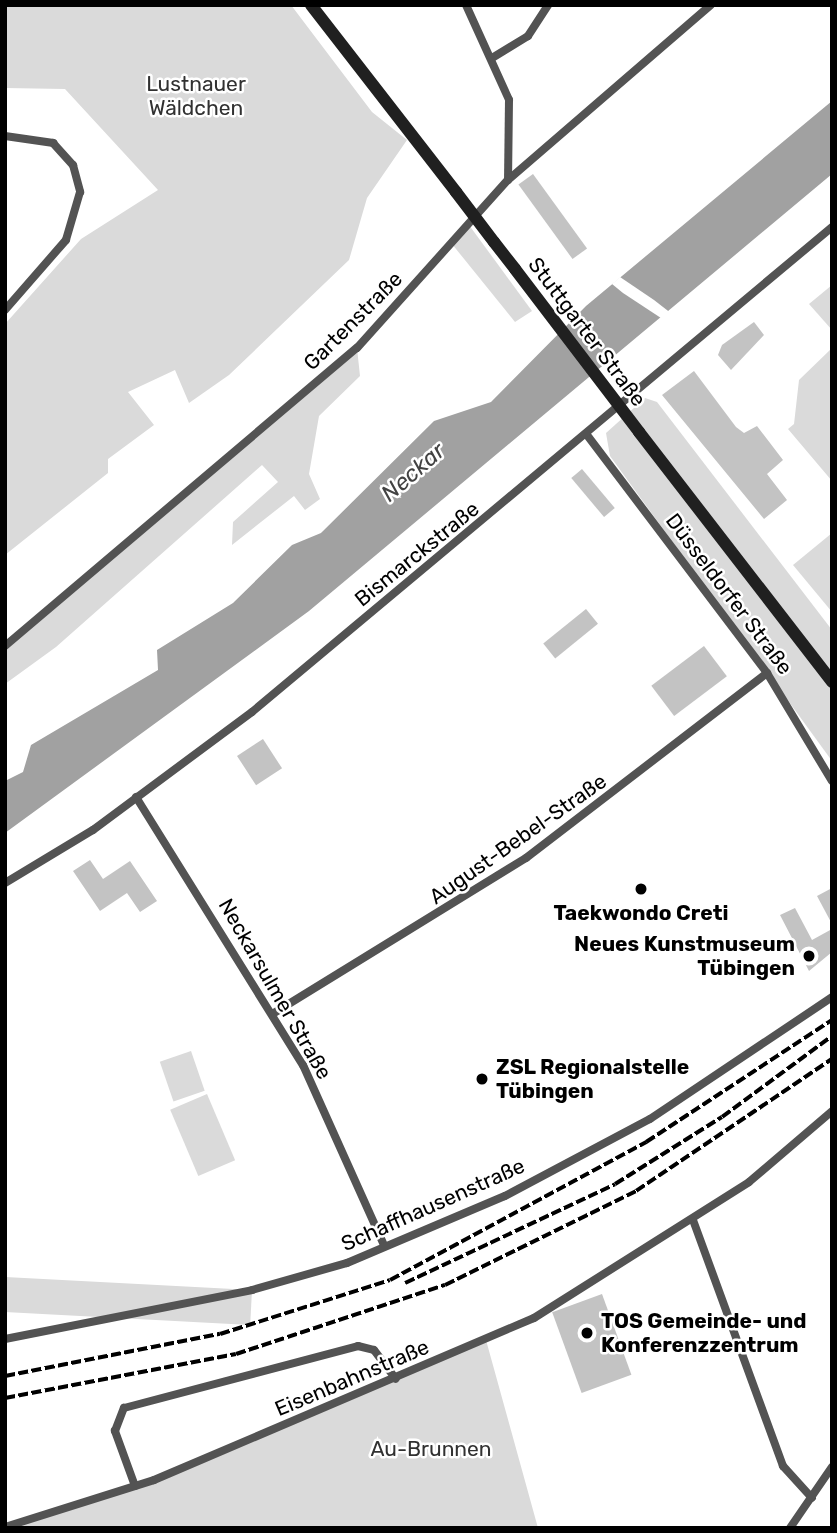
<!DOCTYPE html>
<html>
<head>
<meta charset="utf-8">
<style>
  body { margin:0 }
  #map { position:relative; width:837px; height:1533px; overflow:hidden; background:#fff; font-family:Rubik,sans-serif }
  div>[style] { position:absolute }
  .green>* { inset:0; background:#dadada; transform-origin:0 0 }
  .water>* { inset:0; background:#a1a1a1 }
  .pier>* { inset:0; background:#fff }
  .building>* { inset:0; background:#c3c3c3; transform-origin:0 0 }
  .minor>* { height:8px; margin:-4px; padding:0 4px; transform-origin:4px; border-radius:4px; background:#535353 }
  .secondary>* { height:12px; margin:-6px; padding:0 6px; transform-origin:6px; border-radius:6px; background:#202020 }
  .rail>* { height:3.5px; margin-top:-1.75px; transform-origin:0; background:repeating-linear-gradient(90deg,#000 0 10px,transparent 0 13.5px) }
  .secondary-bridge>* { height:12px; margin:-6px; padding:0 6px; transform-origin:6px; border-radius:6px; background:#202020 }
  .dots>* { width:19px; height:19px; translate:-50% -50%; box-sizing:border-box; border:4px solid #fff; border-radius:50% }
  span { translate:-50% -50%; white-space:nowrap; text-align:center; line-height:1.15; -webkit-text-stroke:5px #fff; paint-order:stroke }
  .park-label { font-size:21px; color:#313131 }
  .street-label { font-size:21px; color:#000 }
  .poi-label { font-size:21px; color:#000; font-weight:700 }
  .right { translate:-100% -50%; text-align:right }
  .left { translate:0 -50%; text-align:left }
  .water-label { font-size:23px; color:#424242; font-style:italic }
  .frame { position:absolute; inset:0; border:7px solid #000; pointer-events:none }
</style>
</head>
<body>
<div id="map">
  <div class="green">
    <div style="clip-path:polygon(5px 5px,291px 5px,372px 112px,407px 140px,367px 198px,349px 260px,229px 375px,189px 403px,175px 370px,128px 392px,154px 425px,108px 459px,108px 473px,5px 555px,5px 324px,81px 239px,158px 190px,65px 89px,5px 88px)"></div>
    <div style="clip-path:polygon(469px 225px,532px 311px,515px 322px,452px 244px)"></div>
    <div style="clip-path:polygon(832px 285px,832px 330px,809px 304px)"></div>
    <div style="clip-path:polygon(357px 348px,360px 376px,319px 416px,309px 474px,320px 499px,305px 510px,294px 496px,232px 545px,233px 522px,278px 482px,262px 465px,56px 647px,5px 684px,5px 646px)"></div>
    <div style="clip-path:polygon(832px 348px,832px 481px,788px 429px,794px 424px,799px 380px)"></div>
    <div style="clip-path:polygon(645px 398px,657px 402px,832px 630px,832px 761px,610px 456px,606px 433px)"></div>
    <div style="clip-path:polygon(832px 533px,832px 612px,793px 565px)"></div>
    <div style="left:191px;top:1051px;width:42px;height:33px;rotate:71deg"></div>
    <div style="left:207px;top:1094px;width:72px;height:40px;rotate:67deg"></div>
    <div style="left:252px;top:1290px;width:35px;height:252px;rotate:93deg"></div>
    <div style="clip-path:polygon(486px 1340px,538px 1528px,5px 1528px,154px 1480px)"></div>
  </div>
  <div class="water">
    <div style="clip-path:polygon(832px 101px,832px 174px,309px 611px,5px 833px,5px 781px,23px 772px,31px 745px,158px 670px,157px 650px,233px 603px,292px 545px,321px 533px,434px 421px,491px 402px,586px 306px)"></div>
  </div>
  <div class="pier">
    <div style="clip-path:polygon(620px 277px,654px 300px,672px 314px,664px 320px,623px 293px,612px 284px)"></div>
  </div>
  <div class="building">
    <div style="left:533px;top:174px;width:92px;height:18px;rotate:54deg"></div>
    <div style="clip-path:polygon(754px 322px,764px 335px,731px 370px,718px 355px,722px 345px)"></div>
    <div style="clip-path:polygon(694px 371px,736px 427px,744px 433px,757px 426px,783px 460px,767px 474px,787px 500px,764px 519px,662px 395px)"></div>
    <div style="left:582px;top:469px;width:51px;height:14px;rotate:50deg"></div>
    <div style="left:586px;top:609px;width:19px;height:55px;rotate:51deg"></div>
    <div style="left:704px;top:646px;width:38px;height:66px;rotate:53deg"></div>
    <div style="left:263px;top:739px;width:35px;height:31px;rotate:57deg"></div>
    <div style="clip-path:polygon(90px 860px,103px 879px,130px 861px,157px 901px,140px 912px,127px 893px,100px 911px,73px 871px)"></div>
    <div style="clip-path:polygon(832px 888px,832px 924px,817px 896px)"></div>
    <div style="clip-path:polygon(795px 908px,812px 940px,832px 929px,832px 952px,809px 971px,780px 915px)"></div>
    <div style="left:602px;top:1294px;width:86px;height:53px;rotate:70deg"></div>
  </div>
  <div class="minor">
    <div style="left:466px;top:5px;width:104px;rotate:65.6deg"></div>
    <div style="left:509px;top:100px;width:80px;rotate:90.7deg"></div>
    <div style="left:492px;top:58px;width:42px;rotate:-31.4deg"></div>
    <div style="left:528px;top:36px;width:37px;rotate:-57deg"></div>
    <div style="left:5px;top:136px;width:49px;rotate:8.3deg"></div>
    <div style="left:53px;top:143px;width:30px;rotate:48deg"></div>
    <div style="left:73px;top:165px;width:28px;rotate:75deg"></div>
    <div style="left:80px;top:192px;width:50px;rotate:106.3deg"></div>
    <div style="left:66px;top:240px;width:93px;rotate:131.1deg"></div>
    <div style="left:587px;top:435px;width:298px;rotate:52.9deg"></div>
    <div style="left:767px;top:673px;width:126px;rotate:59deg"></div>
    <div style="left:5px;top:646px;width:461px;rotate:-40.3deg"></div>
    <div style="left:357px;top:348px;width:226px;rotate:-48.1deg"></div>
    <div style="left:508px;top:180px;width:268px;rotate:-40.8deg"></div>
    <div style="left:136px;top:797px;width:316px;rotate:58.1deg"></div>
    <div style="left:303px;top:1065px;width:197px;rotate:65.8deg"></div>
    <div style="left:5px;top:883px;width:103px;rotate:-31.1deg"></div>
    <div style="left:93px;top:830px;width:198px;rotate:-36.6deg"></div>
    <div style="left:252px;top:712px;width:756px;rotate:-39.9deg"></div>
    <div style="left:274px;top:1013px;width:296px;rotate:-31.6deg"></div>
    <div style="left:526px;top:858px;width:304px;rotate:-37.5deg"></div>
    <div style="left:693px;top:1220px;width:262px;rotate:69.9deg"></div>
    <div style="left:783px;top:1466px;width:43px;rotate:47.8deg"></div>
    <div style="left:5px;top:1339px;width:252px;rotate:-11.2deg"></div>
    <div style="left:252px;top:1290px;width:99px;rotate:-15.9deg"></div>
    <div style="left:347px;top:1263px;width:172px;rotate:-23deg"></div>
    <div style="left:505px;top:1196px;width:164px;rotate:-28deg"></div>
    <div style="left:650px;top:1119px;width:219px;rotate:-33.8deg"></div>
    <div style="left:135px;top:1486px;width:59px;rotate:-110deg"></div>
    <div style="left:115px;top:1431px;width:25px;rotate:-69deg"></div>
    <div style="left:124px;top:1408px;width:242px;rotate:-14.8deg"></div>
    <div style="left:358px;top:1346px;width:16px;rotate:14deg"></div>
    <div style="left:374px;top:1350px;width:36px;rotate:53deg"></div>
    <div style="left:5px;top:1527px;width:156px;rotate:-17.5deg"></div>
    <div style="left:154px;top:1480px;width:413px;rotate:-23.1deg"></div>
    <div style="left:534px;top:1318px;width:254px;rotate:-32.3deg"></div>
    <div style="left:749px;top:1182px;width:109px;rotate:-40.5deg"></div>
    <div style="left:790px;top:1528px;width:74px;rotate:-55.5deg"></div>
  </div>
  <div class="secondary">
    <div style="left:311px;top:5px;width:237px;rotate:52.2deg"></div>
    <div style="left:494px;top:242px;width:34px;rotate:52deg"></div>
    <div style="left:639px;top:432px;width:316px;rotate:52.3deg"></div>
  </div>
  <div class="rail">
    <div style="left:405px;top:1283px;width:232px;rotate:-25.2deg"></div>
    <div style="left:615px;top:1184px;width:126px;rotate:-32.1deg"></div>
    <div style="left:722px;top:1117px;width:137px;rotate:-36.4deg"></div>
    <div style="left:5px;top:1376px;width:219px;rotate:-11.1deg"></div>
    <div style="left:220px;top:1334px;width:178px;rotate:-17.6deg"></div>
    <div style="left:390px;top:1280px;width:291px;rotate:-28.3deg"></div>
    <div style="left:646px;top:1142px;width:222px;rotate:-33.3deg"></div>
    <div style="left:5px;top:1398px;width:235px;rotate:-10.8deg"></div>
    <div style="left:236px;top:1354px;width:220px;rotate:-18.3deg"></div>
    <div style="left:445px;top:1285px;width:213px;rotate:-26.2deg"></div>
    <div style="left:636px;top:1191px;width:236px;rotate:-34deg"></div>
  </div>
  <div class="secondary-bridge">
    <div style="left:456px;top:192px;width:63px;rotate:52.8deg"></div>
    <div style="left:515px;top:269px;width:205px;rotate:52.7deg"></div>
  </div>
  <div class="dots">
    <div style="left:641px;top:889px;background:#000"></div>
    <div style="left:809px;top:956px;background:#000"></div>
    <div style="left:482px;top:1079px;background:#000"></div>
    <div style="left:587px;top:1333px;background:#000"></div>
  </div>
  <div class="park-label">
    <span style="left:196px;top:96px">Lustnauer<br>Wäldchen</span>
    <span style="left:431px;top:1449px">Au-Brunnen</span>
  </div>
  <div class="street-label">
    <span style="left:353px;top:321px;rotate:-45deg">Gartenstraße</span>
    <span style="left:587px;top:332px;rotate:53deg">Stuttgarter Straße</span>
    <span style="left:417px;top:554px;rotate:-39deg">Bismarckstraße</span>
    <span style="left:729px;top:594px;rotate:53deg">Düsseldorfer Straße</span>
    <span style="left:518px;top:839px;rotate:-35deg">August-Bebel-Straße</span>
    <span style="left:275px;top:989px;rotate:60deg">Neckarsulmer Straße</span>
    <span style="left:433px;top:1205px;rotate:-24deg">Schaffhausenstraße</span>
    <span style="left:352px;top:1378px;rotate:-23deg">Eisenbahnstraße</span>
  </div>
  <div class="poi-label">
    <span style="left:641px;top:913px">Taekwondo Creti</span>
    <span class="right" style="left:795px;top:956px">Neues Kunstmuseum<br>Tübingen</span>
    <span class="left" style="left:496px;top:1079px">ZSL Regionalstelle<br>Tübingen</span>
    <span class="left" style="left:601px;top:1333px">TOS Gemeinde- und<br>Konferenzzentrum</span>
  </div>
  <div class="water-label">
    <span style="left:413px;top:472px;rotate:-41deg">Neckar</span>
  </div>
  <div class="frame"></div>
</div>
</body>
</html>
